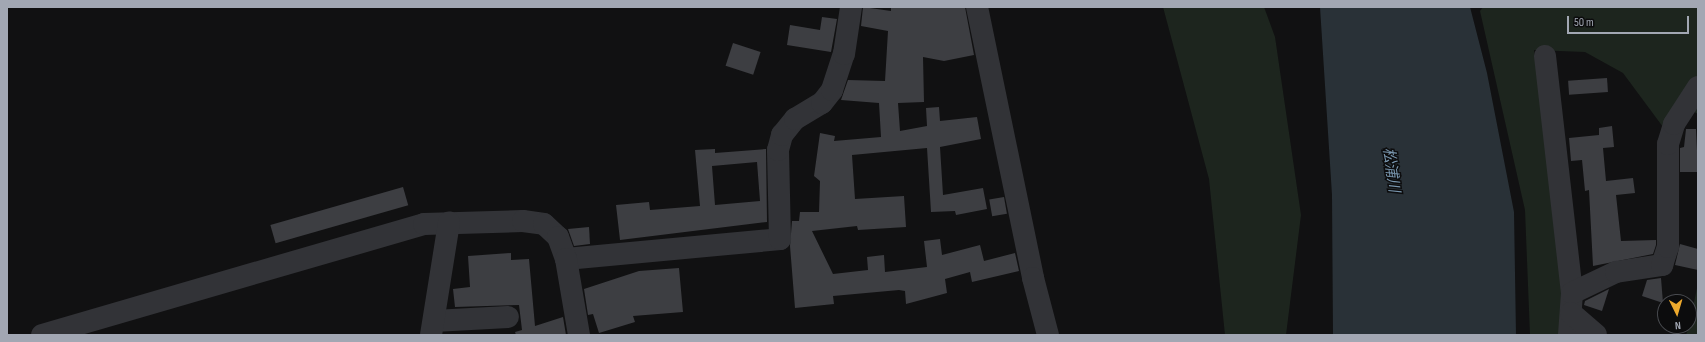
<!DOCTYPE html>
<html>
<head>
<meta charset="utf-8">
<style>
  body { margin:0 }
  #map { position:relative; width:1705px; height:342px; overflow:hidden; background:#111112; font-family:"Sofia Sans Condensed","Noto Sans JP",sans-serif }
  div>[style] { position:absolute }
  .green>* { inset:0; background:#1d251e }
  .water>* { inset:0; background:#293137 }
  .building>* { inset:0; background:#3d3e42; transform-origin:0 0 }
  .minor>* { height:22px; margin:-11px; padding:0 11px; transform-origin:11px; border-radius:11px; background:#323337 }
  span { translate:-50% -50%; white-space:nowrap; text-align:center; line-height:1.15; -webkit-text-stroke:3px #0c0c0d; paint-order:stroke }
  .water-label { font-size:15px; color:#7996ae; font-style:italic }
  .frame { position:absolute; inset:0; border:8px solid #a2a7b3; pointer-events:none }
  .north { position:absolute; left:1657px; top:294px; width:40px; height:40px; box-sizing:border-box; background:#0c0c0d; border:1px solid #484a4f; border-radius:50%; rotate:175deg; font-size:11px; font-weight:700; line-height:16px; text-align:center; color:#a2a7b3 }
  .north::after { content:''; display:block; margin:auto; width:14px; height:18px; background:#eeaa2d; clip-path:polygon(50% 0,100% 100%,50% 72%,0 100%) }
  .scale { position:absolute; left:1567px; top:16px; width:122px; height:18px; box-sizing:border-box; border:2px solid #a2a7b3; border-top:0; padding-left:5px; font-size:12px; line-height:14px; white-space:nowrap; color:#a2a7b3; -webkit-text-stroke:3px #0c0c0d; paint-order:stroke }
</style>
</head>
<body>
<div id="map">
  <div class="green">
    <div style="clip-path:polygon(1163px 7px,1264px 7px,1275px 37px,1301px 215px,1286px 335px,1225px 335px,1209px 179px)"></div>
    <div style="clip-path:polygon(1483px 7px,1698px 7px,1698px 114px,1679px 104px,1663px 127px,1623px 73px,1585px 52px,1534px 50px,1551px 155px,1567px 292px,1564px 335px,1530px 335px,1525px 210px,1480px 11px)"></div>
    <div style="clip-path:polygon(1697px 288px,1698px 335px,1686px 335px,1689px 326px)"></div>
  </div>
  <div class="water">
    <div style="clip-path:polygon(1320px 7px,1470px 7px,1487px 73px,1514px 212px,1516px 335px,1333px 335px,1332px 195px)"></div>
  </div>
  <div class="building">
    <div style="clip-path:polygon(863px 7px,891px 11px,891px 7px,965px 7px,974px 55px,944px 61px,923px 57px,924px 102px,898px 103px,900px 131px,927px 126px,926px 108px,939px 107px,940px 121px,977px 117px,981px 139px,940px 147px,943px 195px,983px 188px,987px 209px,956px 215px,955px 211px,931px 212px,927px 148px,852px 155px,855px 199px,904px 196px,906px 227px,858px 230px,857px 226px,812px 231px,833px 274px,868px 270px,867px 257px,884px 255px,885px 272px,927px 267px,924px 241px,940px 239px,942px 255px,980px 245px,984px 261px,1015px 253px,1019px 271px,972px 282px,970px 272px,945px 279px,947px 293px,906px 304px,905px 291px,899px 290px,833px 296px,834px 304px,795px 308px,790px 246px,792px 221px,799px 221px,800px 212px,819px 212px,820px 181px,814px 176px,820px 133px,835px 136px,834px 141px,881px 137px,879px 103px,841px 100px,848px 80px,885px 81px,888px 31px,861px 26px)"></div>
    <div style="clip-path:polygon(822px 17px,837px 19px,831px 52px,787px 45px,790px 25px,820px 30px)"></div>
    <div style="left:733px;top:43px;width:29px;height:24px;rotate:18deg"></div>
    <div style="left:1607px;top:78px;width:14px;height:39px;rotate:86deg"></div>
    <div style="clip-path:polygon(1612px 126px,1614px 147px,1603px 148px,1606px 181px,1633px 178px,1635px 193px,1616px 195px,1621px 241px,1656px 240px,1656px 245px,1653px 254px,1593px 266px,1589px 190px,1585px 191px,1582px 160px,1571px 161px,1569px 138px,1599px 135px,1599px 128px)"></div>
    <div style="clip-path:polygon(1686px 129px,1696px 129px,1698px 172px,1680px 172px,1680px 148px,1684px 147px)"></div>
    <div style="clip-path:polygon(evenodd,715px 149px,715px 153px,766px 149px,767px 222px,620px 240px,616px 205px,649px 202px,650px 210px,700px 206px,695px 150px,715px 149px,757px 162px,760px 201px,715px 205px,712px 166px,757px 162px)"></div>
    <div style="left:403px;top:187px;width:19px;height:138px;rotate:74deg"></div>
    <div style="left:1004px;top:197px;width:17px;height:15px;rotate:80deg"></div>
    <div style="clip-path:polygon(589px 227px,590px 244px,574px 246px,568px 229px)"></div>
    <div style="clip-path:polygon(1680px 244px,1698px 249px,1698px 270px,1675px 265px)"></div>
    <div style="clip-path:polygon(511px 253px,511px 260px,529px 259px,535px 326px,563px 317px,566px 335px,516px 335px,515px 332px,522px 330px,519px 305px,455px 307px,453px 289px,470px 287px,468px 256px)"></div>
    <div style="clip-path:polygon(679px 268px,683px 312px,633px 316px,635px 322px,599px 333px,593px 314px,588px 315px,584px 289px,639px 271px)"></div>
    <div style="clip-path:polygon(1661px 278px,1663px 303px,1642px 296px,1647px 280px)"></div>
    <div style="clip-path:polygon(1609px 289px,1602px 311px,1584px 305px,1585px 301px)"></div>
  </div>
  <div class="minor">
    <div style="left:977px;top:7px;width:277px;rotate:78.3deg"></div>
    <div style="left:1033px;top:278px;width:59px;rotate:75.3deg"></div>
    <div style="left:1545px;top:56px;width:239px;rotate:83.5deg"></div>
    <div style="left:1572px;top:293px;width:42px;rotate:94.1deg"></div>
    <div style="left:566px;top:259px;width:215px;rotate:-5.3deg"></div>
    <div style="left:780px;top:239px;width:89px;rotate:-91.3deg"></div>
    <div style="left:778px;top:150px;width:16px;rotate:-75deg"></div>
    <div style="left:782px;top:135px;width:21px;rotate:-51deg"></div>
    <div style="left:795px;top:119px;width:31px;rotate:-31deg"></div>
    <div style="left:822px;top:103px;width:16px;rotate:-52deg"></div>
    <div style="left:832px;top:90px;width:38px;rotate:-72deg"></div>
    <div style="left:844px;top:54px;width:48px;rotate:-81.5deg"></div>
    <div style="left:1572px;top:293px;width:49px;rotate:-25.5deg"></div>
    <div style="left:1616px;top:272px;width:47px;rotate:-8.7deg"></div>
    <div style="left:1662px;top:265px;width:19px;rotate:-72deg"></div>
    <div style="left:1668px;top:247px;width:103px;rotate:-90deg"></div>
    <div style="left:1668px;top:144px;width:21px;rotate:-73deg"></div>
    <div style="left:1674px;top:124px;width:44px;rotate:-57deg"></div>
    <div style="left:1571px;top:313px;width:33px;rotate:41deg"></div>
    <div style="left:434px;top:321px;width:74px;rotate:-3.1deg"></div>
    <div style="left:42px;top:335px;width:398px;rotate:-16.2deg"></div>
    <div style="left:424px;top:224px;width:99px;rotate:-1.7deg"></div>
    <div style="left:523px;top:221px;width:21px;rotate:8deg"></div>
    <div style="left:544px;top:224px;width:19px;rotate:43deg"></div>
    <div style="left:558px;top:237px;width:23px;rotate:70deg"></div>
    <div style="left:566px;top:259px;width:77px;rotate:80.3deg"></div>
    <div style="left:431px;top:335px;width:114px;rotate:-80.9deg"></div>
  </div>
  <div class="water-label">
    <span style="left:1391px;top:170px;rotate:82deg">松浦川</span>
  </div>
  <div class="frame"></div>
  <div class="north">N</div>
  <div class="scale">50 m</div>
</div>
</body>
</html>
